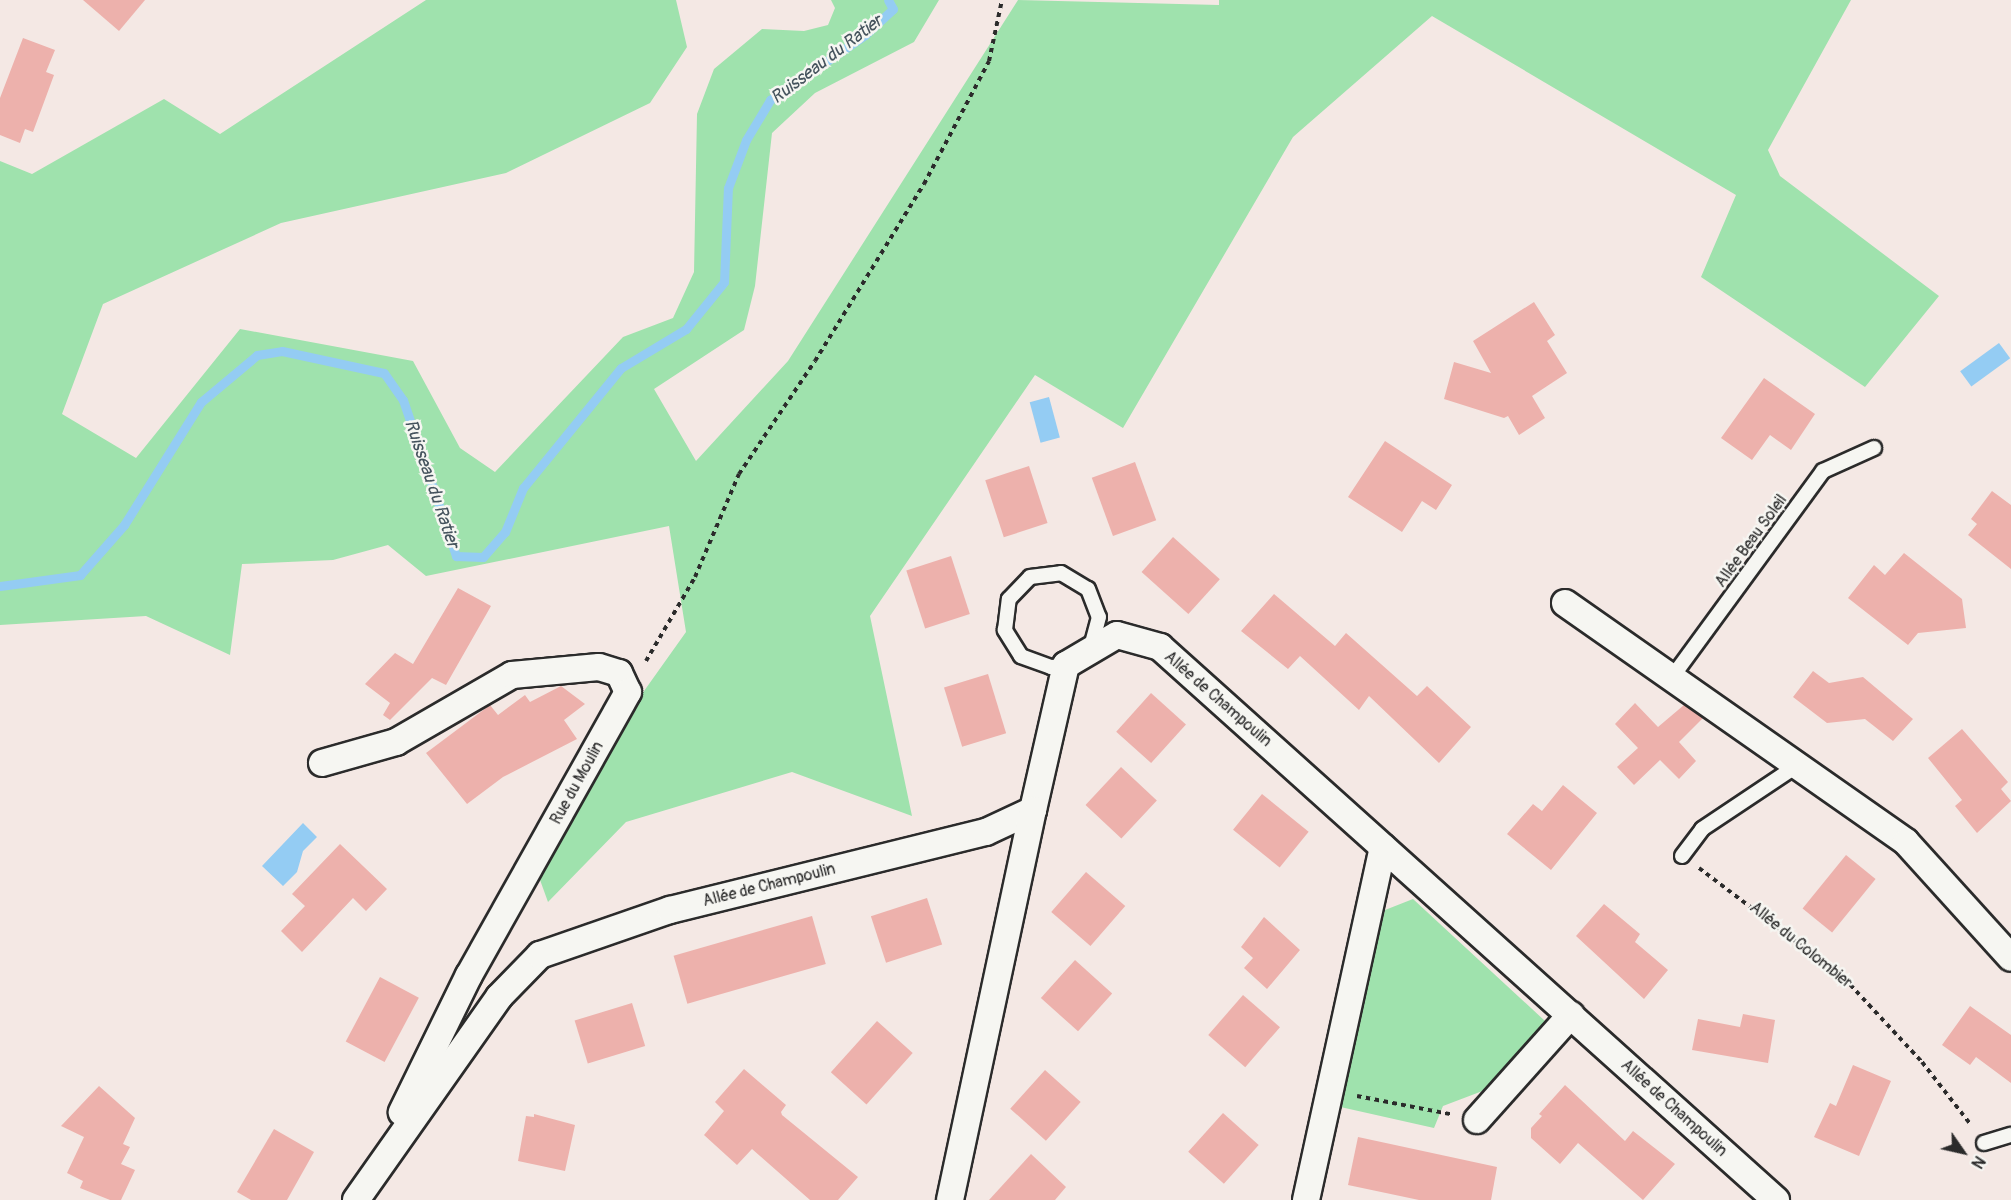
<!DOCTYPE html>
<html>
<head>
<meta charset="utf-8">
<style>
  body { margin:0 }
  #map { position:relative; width:2011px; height:1200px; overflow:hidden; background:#f4e8e4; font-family:Pangolin,sans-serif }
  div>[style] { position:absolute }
  .green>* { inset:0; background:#9fe2ad }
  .water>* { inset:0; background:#94ccf3; transform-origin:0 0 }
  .stream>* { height:9px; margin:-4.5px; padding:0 4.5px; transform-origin:4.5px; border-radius:4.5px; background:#94ccf3 }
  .building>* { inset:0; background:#edb1ac; transform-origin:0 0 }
  .path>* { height:4px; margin-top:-2px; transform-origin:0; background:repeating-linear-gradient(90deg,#2b2b2b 0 4.5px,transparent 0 9px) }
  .roads { filter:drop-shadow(2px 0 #2b2b2b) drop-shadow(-2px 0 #2b2b2b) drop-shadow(0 2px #2b2b2b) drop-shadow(0 -2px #2b2b2b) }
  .lane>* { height:14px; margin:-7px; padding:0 7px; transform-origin:7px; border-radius:7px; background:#f6f6f2 }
  .street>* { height:26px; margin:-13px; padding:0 13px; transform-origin:13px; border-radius:13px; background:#f6f6f2 }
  span { translate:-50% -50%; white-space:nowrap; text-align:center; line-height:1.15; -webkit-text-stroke:5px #f6f6f2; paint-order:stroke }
  .street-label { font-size:16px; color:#2b2b2b }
  .water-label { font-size:18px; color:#45535d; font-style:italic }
  .north { position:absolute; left:1933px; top:1122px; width:60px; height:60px; -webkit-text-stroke:4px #f6f6f2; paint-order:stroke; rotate:124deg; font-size:16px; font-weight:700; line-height:24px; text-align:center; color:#2b2b2b }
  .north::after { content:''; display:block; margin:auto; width:21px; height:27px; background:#2b2b2b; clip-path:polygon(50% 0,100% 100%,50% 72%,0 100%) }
</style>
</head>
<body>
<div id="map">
  <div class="green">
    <div style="clip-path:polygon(426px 0,676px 0,687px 47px,650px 103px,506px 173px,281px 223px,103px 304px,62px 414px,136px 458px,240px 329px,413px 361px,460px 448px,495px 472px,623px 337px,673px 318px,694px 272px,697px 114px,714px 69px,762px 29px,804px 31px,828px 25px,835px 8px,831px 0,939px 0,914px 42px,815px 93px,772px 133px,755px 286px,744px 330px,654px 389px,696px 461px,788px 361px,1018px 0,1219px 5px,1219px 0,1851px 0,1768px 150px,1780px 176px,1939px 296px,1865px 387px,1701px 277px,1736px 195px,1432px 16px,1293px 137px,1123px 428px,1035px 375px,870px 616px,912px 816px,792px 772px,626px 822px,548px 902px,527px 844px,580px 781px,686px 632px,669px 526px,426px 576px,388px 545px,333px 560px,242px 564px,230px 655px,146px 616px,0 625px,0 161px,32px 174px,164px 99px,220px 134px)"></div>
    <div style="clip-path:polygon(1413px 899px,1545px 1021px,1493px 1087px,1443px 1106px,1434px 1128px,1336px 1106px,1385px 910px)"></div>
  </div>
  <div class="water">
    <div style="left:1999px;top:343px;width:19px;height:48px;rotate:54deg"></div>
    <div style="left:1049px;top:397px;width:42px;height:20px;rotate:75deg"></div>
    <div style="clip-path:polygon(303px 823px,317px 837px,303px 851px,297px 872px,283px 886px,262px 866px)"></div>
  </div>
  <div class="stream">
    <div style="left:0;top:586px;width:81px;rotate:-7.8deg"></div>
    <div style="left:80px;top:575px;width:67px;rotate:-48.7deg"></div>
    <div style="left:124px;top:525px;width:145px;rotate:-58deg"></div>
    <div style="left:201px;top:402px;width:73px;rotate:-40deg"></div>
    <div style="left:257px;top:355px;width:25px;rotate:-9deg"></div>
    <div style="left:282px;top:351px;width:104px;rotate:12.2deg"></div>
    <div style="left:384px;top:373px;width:33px;rotate:55deg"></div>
    <div style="left:403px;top:400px;width:165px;rotate:71.2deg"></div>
    <div style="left:456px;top:556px;width:27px;rotate:2deg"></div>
    <div style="left:483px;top:557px;width:33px;rotate:-49deg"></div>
    <div style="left:505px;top:532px;width:48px;rotate:-67.8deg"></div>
    <div style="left:523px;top:488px;width:155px;rotate:-50.8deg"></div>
    <div style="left:621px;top:368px;width:76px;rotate:-31deg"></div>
    <div style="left:686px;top:329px;width:60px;rotate:-51deg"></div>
    <div style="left:724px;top:282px;width:94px;rotate:-87.6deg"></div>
    <div style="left:728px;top:188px;width:51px;rotate:-69.4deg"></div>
    <div style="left:746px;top:140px;width:47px;rotate:-59deg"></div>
    <div style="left:770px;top:100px;width:115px;rotate:-34.4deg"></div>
    <div style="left:865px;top:35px;width:38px;rotate:-43deg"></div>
    <div style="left:893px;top:9px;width:10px;rotate:-119deg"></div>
  </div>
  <div class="building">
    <div style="clip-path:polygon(83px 0,145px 0,119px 31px)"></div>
    <div style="clip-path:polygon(23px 38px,55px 50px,46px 72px,54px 75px,33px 132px,25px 129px,20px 143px,0 135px,0 98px)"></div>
    <div style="clip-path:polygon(1534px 302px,1555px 335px,1547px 341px,1567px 373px,1532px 396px,1545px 418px,1519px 435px,1508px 416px,1504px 418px,1444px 399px,1454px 362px,1491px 373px,1473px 341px)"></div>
    <div style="clip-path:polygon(1764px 378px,1815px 414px,1791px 450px,1770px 435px,1752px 460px,1721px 438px)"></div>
    <div style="clip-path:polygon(1385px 441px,1452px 485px,1436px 510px,1422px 501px,1402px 532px,1348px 497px)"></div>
    <div style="left:1135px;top:462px;width:62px;height:46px;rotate:70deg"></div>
    <div style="left:1029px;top:466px;width:60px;height:46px;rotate:72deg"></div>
    <div style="clip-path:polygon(1992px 491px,2011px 505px,2011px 569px,1968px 535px,1977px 524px,1971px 519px)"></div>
    <div style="left:1173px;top:537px;width:63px;height:47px;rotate:42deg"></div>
    <div style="clip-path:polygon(1904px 553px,1962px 599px,1966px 628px,1918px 633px,1908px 645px,1848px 598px,1874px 565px,1885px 575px)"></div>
    <div style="left:951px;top:556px;width:61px;height:47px;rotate:72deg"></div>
    <div style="clip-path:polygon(458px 588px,491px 606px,446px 685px,432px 678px,390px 720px,383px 715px,390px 703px,365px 684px,395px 653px,413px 664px)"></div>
    <div style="clip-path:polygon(1274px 594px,1335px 646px,1346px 633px,1417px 696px,1427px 686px,1471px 727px,1439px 763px,1369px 696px,1359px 710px,1300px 656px,1288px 669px,1241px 631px)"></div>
    <div style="clip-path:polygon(1813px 671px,1829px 683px,1863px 677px,1913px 719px,1893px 741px,1865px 719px,1827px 723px,1793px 697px)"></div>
    <div style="left:988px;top:674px;width:62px;height:46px;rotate:73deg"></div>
    <div style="clip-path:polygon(561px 686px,585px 704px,564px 720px,577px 739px,503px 777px,467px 804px,426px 753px,490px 705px,498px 715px,525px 695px,530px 702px)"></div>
    <div style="left:1151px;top:693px;width:47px;height:52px;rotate:42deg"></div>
    <div style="clip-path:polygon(1635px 703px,1658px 727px,1684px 705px,1703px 718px,1679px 742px,1696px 761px,1679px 779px,1660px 760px,1634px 785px,1617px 767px,1638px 748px,1615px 724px)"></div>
    <div style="clip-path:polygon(1962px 729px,2008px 782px,2001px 789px,2011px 801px,1977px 833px,1955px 806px,1962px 800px,1928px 758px)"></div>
    <div style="left:1121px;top:767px;width:49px;height:52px;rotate:43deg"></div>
    <div style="clip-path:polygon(1563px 785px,1597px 813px,1551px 870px,1507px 834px,1533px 804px,1542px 811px)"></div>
    <div style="left:1262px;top:794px;width:60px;height:46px;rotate:39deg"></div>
    <div style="clip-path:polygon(340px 844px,387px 889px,366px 911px,353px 898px,302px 952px,281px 931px,305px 906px,292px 894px)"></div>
    <div style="left:1846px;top:855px;width:38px;height:69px;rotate:39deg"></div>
    <div style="left:1086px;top:872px;width:52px;height:53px;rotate:41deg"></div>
    <div style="left:927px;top:898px;width:49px;height:59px;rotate:72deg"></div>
    <div style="clip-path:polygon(1604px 904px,1640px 934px,1635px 942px,1668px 970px,1644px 999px,1576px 936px)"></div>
    <div style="left:812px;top:916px;width:50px;height:144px;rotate:74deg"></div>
    <div style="clip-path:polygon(1264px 917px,1300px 950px,1267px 989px,1244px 968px,1253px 958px,1241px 947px)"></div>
    <div style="left:1075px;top:960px;width:50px;height:51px;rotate:42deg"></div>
    <div style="left:380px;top:977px;width:44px;height:73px;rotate:28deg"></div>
    <div style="left:1243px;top:995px;width:49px;height:53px;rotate:41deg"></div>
    <div style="left:632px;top:1003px;width:45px;height:60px;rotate:73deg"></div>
    <div style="clip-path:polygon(1970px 1006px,2011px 1035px,2011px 1083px,1976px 1057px,1970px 1065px,1942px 1045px)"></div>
    <div style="clip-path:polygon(1743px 1014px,1775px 1020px,1768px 1063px,1692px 1050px,1698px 1019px,1740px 1027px)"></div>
    <div style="left:877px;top:1021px;width:48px;height:69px;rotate:42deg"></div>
    <div style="clip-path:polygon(1853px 1065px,1891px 1081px,1859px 1156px,1814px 1137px,1830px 1103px,1836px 1106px)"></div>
    <div style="clip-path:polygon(744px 1069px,786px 1105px,781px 1112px,782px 1115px,858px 1177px,838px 1200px,810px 1200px,752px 1149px,737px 1165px,704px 1135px,724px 1111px,715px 1102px)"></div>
    <div style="left:1045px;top:1070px;width:48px;height:52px;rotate:42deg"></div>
    <div style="clip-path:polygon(1565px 1085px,1625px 1141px,1633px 1131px,1675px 1164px,1643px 1200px,1578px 1143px,1560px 1164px,1531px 1138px,1531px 1128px,1542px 1116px,1539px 1114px)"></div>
    <div style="clip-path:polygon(99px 1086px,135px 1118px,123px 1144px,130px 1147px,121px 1164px,135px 1170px,121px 1200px,110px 1200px,80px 1188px,83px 1181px,67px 1173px,84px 1137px,61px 1126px)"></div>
    <div style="left:1223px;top:1113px;width:48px;height:52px;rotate:42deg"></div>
    <div style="clip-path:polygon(534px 1114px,575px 1125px,565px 1171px,518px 1161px,526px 1116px,534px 1117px)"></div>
    <div style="clip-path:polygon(274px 1129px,314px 1152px,287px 1200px,251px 1200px,237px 1192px)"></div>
    <div style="clip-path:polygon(1358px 1137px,1497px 1167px,1491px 1200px,1419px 1200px,1348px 1185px)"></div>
    <div style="clip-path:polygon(1031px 1154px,1066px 1187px,1055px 1200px,989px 1200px)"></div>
  </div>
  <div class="path">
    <div style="left:646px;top:661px;width:97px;rotate:-59.7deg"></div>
    <div style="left:695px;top:577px;width:112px;rotate:-66.9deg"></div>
    <div style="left:739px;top:474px;width:136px;rotate:-56.1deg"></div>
    <div style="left:815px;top:361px;width:208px;rotate:-58.4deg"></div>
    <div style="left:924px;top:184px;width:139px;rotate:-62.1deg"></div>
    <div style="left:989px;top:61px;width:62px;rotate:-78deg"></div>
    <div style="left:1699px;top:868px;width:182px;rotate:37.2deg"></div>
    <div style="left:1844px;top:978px;width:115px;rotate:47.1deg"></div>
    <div style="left:1922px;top:1062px;width:80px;rotate:52.1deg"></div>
    <div style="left:1357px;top:1096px;width:95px;rotate:11deg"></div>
  </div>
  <div class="roads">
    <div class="lane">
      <div style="left:1066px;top:665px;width:15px;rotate:172deg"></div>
      <div style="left:1051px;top:667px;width:32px;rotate:-160deg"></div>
      <div style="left:1021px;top:656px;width:31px;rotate:-122deg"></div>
      <div style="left:1005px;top:630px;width:31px;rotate:-83deg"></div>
      <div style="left:1009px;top:599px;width:30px;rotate:-46deg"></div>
      <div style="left:1030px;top:577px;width:31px;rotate:-7deg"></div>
      <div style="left:1061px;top:573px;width:31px;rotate:31deg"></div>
      <div style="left:1088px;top:589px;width:30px;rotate:69deg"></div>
      <div style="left:1099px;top:617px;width:31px;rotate:105deg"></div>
      <div style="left:1673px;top:676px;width:254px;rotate:-53.8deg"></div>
      <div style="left:1823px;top:471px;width:56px;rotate:-24.3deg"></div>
      <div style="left:1682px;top:856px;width:34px;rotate:-53deg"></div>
      <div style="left:1702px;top:829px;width:115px;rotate:-33.7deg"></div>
      <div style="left:1984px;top:1143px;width:28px;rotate:-17deg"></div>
    </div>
    <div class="street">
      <div style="left:1565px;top:603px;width:416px;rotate:35deg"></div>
      <div style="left:1906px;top:842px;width:156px;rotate:47.8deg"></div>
      <div style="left:322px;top:763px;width:77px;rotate:-15.8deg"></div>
      <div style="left:396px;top:742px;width:134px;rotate:-30deg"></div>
      <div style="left:512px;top:675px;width:87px;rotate:-5.3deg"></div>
      <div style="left:599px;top:667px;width:21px;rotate:17deg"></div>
      <div style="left:619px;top:673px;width:21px;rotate:65deg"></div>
      <div style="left:628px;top:692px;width:325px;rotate:119.3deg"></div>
      <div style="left:469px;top:975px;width:153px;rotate:116.1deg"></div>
      <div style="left:1477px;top:1120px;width:141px;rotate:-48.2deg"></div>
      <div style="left:356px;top:1200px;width:248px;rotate:-54.8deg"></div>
      <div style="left:499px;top:997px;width:59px;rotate:-45.7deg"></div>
      <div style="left:540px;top:955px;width:138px;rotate:-19.1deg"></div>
      <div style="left:670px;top:910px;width:325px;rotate:-13.9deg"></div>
      <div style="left:986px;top:832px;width:52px;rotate:-25.1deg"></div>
      <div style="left:1033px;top:810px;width:149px;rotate:-77.2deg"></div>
      <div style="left:1066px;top:665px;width:59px;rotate:-30.5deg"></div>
      <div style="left:1117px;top:635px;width:45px;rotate:15.6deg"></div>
      <div style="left:1160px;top:647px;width:828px;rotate:41.92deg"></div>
      <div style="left:950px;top:1200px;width:399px;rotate:-78deg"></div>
      <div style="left:1306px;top:1200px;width:361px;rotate:-77.7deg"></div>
    </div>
  </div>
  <div class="street-label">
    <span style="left:1751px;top:541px;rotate:-54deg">Allée Beau Soleil</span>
    <span style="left:1218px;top:699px;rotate:41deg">Allée de Champoulin</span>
    <span style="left:577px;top:783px;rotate:-61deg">Rue du Moulin</span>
    <span style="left:769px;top:885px;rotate:-14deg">Allée de Champoulin</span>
    <span style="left:1801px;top:945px;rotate:39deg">Allée du Colombier</span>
    <span style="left:1674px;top:1108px;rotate:42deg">Allée de Champoulin</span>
  </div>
  <div class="water-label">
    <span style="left:827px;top:60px;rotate:-37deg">Ruisseau du Ratier</span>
    <span style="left:431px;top:484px;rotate:71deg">Ruisseau du Ratier</span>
  </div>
  <div class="north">N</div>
</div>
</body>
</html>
